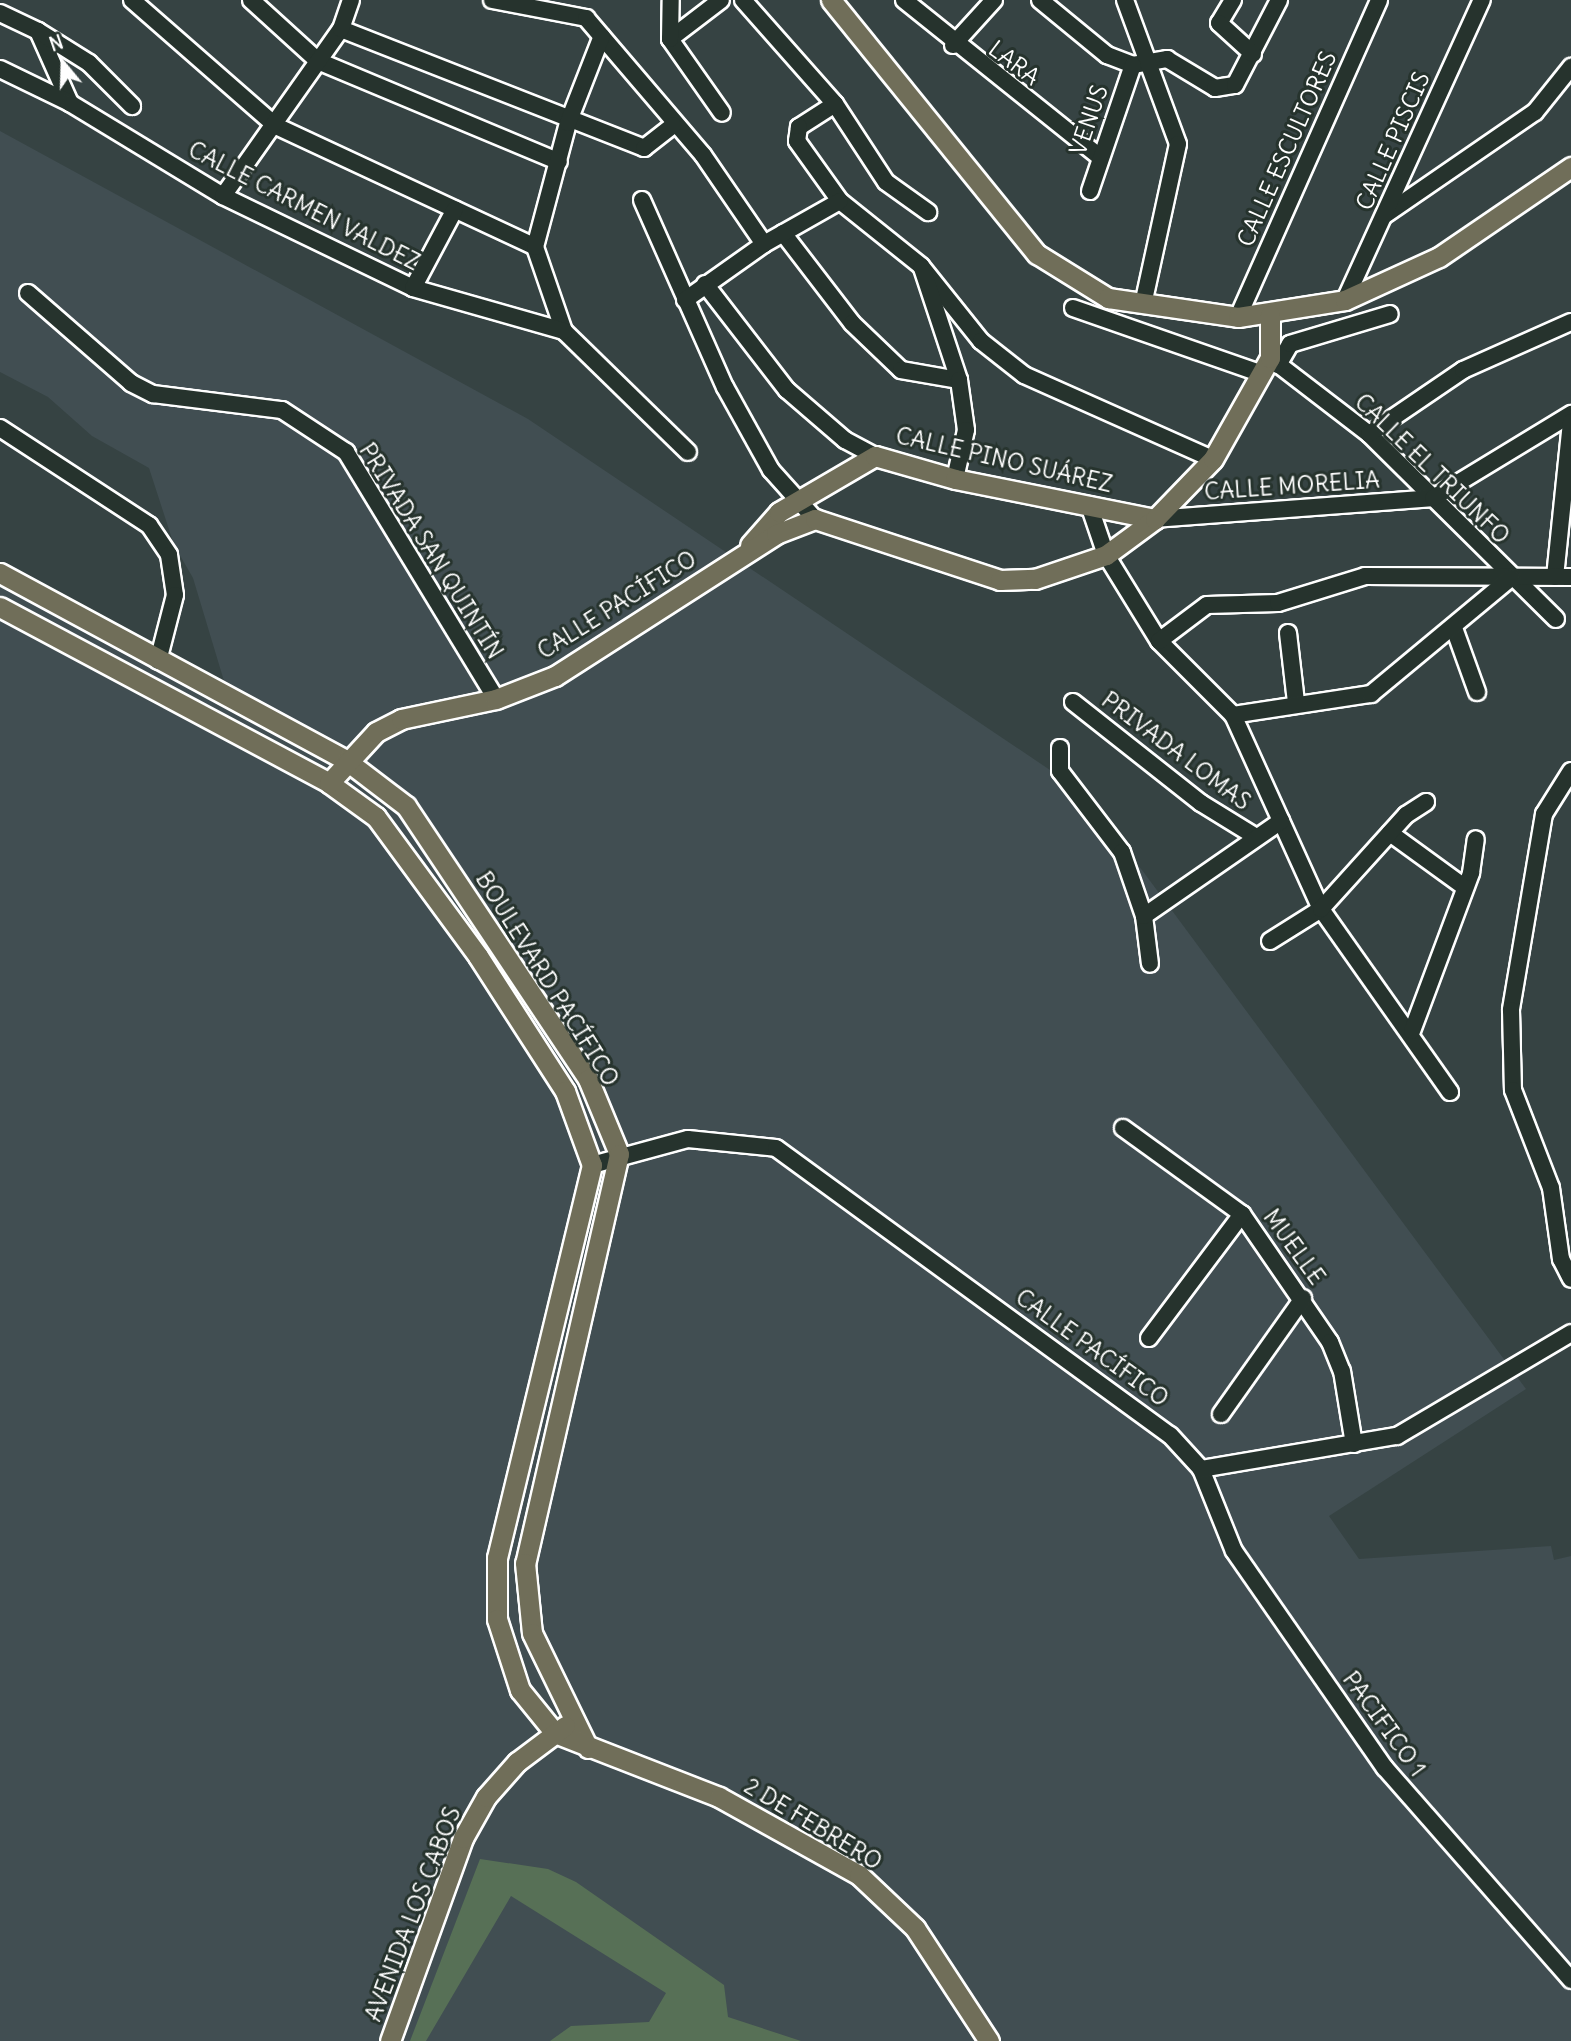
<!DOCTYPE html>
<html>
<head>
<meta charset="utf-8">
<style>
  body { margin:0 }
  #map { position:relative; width:1571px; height:2041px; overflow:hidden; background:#364343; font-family:Delius,sans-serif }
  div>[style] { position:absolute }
  .built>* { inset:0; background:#414e52 }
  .green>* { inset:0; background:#577056 }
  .roads { filter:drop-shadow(2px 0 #fff) drop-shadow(-2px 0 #fff) drop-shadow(0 2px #fff) drop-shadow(0 -2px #fff) }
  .minor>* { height:16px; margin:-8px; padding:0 8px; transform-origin:8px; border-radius:8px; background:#26332d }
  .major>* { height:19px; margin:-9.5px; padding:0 9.5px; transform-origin:9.5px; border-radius:9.5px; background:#706e59 }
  span { translate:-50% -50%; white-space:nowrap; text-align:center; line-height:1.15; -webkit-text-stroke:6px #26332d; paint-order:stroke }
  .street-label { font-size:23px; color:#fff }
  .north { position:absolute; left:28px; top:28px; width:70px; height:70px; -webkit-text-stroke:5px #26332d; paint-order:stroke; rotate:341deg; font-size:19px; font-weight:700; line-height:28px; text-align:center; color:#fff }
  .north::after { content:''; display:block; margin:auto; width:24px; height:32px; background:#fff; clip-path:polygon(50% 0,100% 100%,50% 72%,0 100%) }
</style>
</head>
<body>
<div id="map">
  <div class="built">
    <div style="clip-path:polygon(0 131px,528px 419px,1053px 772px,1142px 870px,1526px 1389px,1329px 1516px,1359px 1559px,1551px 1546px,1554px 1560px,1571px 1556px,1571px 2041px,0 2041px,0 562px,227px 691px,193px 578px,174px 545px,149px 468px,92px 436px,48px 397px,0 372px)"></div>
  </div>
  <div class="green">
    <div style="clip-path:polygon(480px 1859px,548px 1869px,576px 1882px,724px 1985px,728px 2017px,801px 2041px,550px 2041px,571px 2026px,649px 2022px,666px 1993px,511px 1896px,426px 2041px,410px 2041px)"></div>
  </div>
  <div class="roads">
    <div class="minor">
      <div style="left:132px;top:0;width:191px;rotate:41.2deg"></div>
      <div style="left:276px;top:126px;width:286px;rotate:25deg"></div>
      <div style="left:535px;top:247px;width:89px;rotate:71deg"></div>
      <div style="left:564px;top:331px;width:173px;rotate:44.3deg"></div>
      <div style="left:251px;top:0;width:91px;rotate:42.3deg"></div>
      <div style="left:318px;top:61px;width:261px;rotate:22.7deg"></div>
      <div style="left:492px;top:0;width:96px;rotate:10.8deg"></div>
      <div style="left:586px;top:18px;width:180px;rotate:49.5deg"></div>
      <div style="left:703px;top:155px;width:108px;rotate:55.6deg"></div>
      <div style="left:743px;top:0;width:139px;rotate:48.5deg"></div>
      <div style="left:835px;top:104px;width:93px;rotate:56.8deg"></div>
      <div style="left:886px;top:182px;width:52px;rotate:35.5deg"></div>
      <div style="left:904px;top:0;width:251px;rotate:38.7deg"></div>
      <div style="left:1040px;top:0;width:87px;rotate:39.4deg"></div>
      <div style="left:1107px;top:55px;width:28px;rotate:21deg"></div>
      <div style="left:1133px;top:65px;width:35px;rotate:-10deg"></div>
      <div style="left:1167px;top:59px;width:56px;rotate:31.1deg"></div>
      <div style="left:1215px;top:88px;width:20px;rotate:-9deg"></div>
      <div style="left:1235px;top:85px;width:96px;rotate:-62.6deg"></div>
      <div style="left:1125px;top:0;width:153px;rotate:69.8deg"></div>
      <div style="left:1178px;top:144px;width:164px;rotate:102.3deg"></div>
      <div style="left:1233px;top:0;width:27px;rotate:121deg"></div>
      <div style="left:1219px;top:23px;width:46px;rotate:42.4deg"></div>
      <div style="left:0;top:13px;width:42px;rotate:25.3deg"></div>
      <div style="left:38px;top:31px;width:79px;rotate:66deg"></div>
      <div style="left:341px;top:29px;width:326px;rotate:21.4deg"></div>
      <div style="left:644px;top:148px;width:37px;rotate:-38deg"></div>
      <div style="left:38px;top:31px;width:60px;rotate:32.1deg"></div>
      <div style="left:89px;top:63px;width:61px;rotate:45deg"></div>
      <div style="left:670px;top:39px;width:90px;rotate:54.9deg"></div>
      <div style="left:670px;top:39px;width:64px;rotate:-37.4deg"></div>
      <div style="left:670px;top:39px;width:39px;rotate:-89deg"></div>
      <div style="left:953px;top:45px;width:61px;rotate:-47.7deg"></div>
      <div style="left:0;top:69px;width:78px;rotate:25.9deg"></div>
      <div style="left:70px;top:103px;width:179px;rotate:31.3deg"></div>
      <div style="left:223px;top:196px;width:211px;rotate:25.8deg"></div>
      <div style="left:413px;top:288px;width:157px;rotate:15.9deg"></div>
      <div style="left:835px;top:104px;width:43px;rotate:147.4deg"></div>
      <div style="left:799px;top:127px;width:14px;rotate:98deg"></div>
      <div style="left:797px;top:141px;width:74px;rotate:54.4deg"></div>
      <div style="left:840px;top:201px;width:104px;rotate:38.7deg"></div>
      <div style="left:921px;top:266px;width:96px;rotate:51.3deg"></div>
      <div style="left:981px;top:341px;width:55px;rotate:38.3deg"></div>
      <div style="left:1024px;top:375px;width:207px;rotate:24deg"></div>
      <div style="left:1090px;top:191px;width:133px;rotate:-71.2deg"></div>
      <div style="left:223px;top:196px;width:204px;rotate:-54.8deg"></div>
      <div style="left:341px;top:29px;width:31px;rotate:-71deg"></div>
      <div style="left:642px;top:200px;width:205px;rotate:66.1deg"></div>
      <div style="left:725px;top:387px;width:95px;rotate:61deg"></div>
      <div style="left:771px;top:470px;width:66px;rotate:48.1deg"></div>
      <div style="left:1385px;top:215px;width:182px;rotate:-34.5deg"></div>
      <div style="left:1535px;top:112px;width:58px;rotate:-51.3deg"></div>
      <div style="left:783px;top:233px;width:113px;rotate:52.5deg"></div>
      <div style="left:852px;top:323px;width:68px;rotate:43.8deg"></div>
      <div style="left:901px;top:370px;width:59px;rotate:9.8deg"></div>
      <div style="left:535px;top:247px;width:128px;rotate:-75.1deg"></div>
      <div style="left:568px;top:123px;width:93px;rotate:-68.7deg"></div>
      <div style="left:922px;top:268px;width:118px;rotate:71.7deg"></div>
      <div style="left:959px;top:380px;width:50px;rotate:82deg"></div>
      <div style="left:966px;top:430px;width:50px;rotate:102.7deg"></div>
      <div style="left:705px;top:284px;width:134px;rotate:52.3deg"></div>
      <div style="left:787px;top:390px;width:77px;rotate:40.8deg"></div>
      <div style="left:845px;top:440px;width:34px;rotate:28deg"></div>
      <div style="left:413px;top:288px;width:89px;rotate:-62deg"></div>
      <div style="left:28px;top:293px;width:137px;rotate:41.1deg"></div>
      <div style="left:131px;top:383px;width:25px;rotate:27deg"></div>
      <div style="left:153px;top:394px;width:130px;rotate:7.1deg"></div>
      <div style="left:282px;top:410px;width:77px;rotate:33.3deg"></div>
      <div style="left:346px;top:452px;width:289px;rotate:58.7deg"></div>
      <div style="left:685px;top:300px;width:97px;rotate:-35.3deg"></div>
      <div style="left:764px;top:244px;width:87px;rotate:-29.5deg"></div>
      <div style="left:1345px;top:300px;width:330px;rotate:-65.5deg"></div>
      <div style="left:1073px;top:308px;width:201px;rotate:19.2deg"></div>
      <div style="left:1238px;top:317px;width:347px;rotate:-66deg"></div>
      <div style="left:1270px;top:358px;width:125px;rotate:37.5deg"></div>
      <div style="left:1369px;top:434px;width:263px;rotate:44.7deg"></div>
      <div style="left:1278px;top:365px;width:24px;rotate:-60deg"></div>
      <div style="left:1290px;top:344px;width:104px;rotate:-16.7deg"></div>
      <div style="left:0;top:428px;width:178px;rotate:33.1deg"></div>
      <div style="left:149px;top:525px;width:36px;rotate:56deg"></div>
      <div style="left:169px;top:555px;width:40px;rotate:81.5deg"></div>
      <div style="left:175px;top:595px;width:68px;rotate:104.4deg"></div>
      <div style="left:1369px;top:434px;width:114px;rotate:-34.2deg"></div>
      <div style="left:1463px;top:370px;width:118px;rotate:-24deg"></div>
      <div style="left:1089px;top:505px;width:53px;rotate:71.2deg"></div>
      <div style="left:1106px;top:555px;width:101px;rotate:58.4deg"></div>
      <div style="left:1159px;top:641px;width:105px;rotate:45deg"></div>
      <div style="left:1233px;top:715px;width:213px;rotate:65.6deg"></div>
      <div style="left:1321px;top:909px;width:224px;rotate:54.8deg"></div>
      <div style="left:1155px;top:519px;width:279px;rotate:-4.3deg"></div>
      <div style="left:1433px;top:498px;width:162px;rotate:-31.3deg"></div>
      <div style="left:1555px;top:577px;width:156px;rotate:-84.1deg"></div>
      <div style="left:1454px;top:628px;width:68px;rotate:70.2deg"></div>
      <div style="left:1288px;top:633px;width:69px;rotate:83.4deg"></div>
      <div style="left:1159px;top:641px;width:60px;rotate:-36.9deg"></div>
      <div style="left:1207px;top:605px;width:71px;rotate:-1.6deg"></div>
      <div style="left:1278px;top:603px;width:91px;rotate:-17.2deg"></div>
      <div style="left:1365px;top:576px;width:206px;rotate:0.3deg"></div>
      <div style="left:1073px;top:702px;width:163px;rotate:38.3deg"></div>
      <div style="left:1201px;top:803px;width:61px;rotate:31.6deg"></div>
      <div style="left:1233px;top:715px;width:140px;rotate:-8.7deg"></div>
      <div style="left:1371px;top:694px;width:183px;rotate:-39.7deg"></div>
      <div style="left:1060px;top:748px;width:23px;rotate:90deg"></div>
      <div style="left:1060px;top:771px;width:102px;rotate:52.6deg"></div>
      <div style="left:1122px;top:852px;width:68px;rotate:71deg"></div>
      <div style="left:1144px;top:916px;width:48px;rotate:82.9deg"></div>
      <div style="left:1571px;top:771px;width:51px;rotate:122.1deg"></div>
      <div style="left:1544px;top:814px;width:199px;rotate:99.6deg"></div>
      <div style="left:1511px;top:1010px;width:80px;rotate:88.6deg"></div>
      <div style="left:1513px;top:1090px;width:105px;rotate:68.8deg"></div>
      <div style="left:1551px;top:1188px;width:72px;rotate:82deg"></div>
      <div style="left:1561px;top:1259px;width:22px;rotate:63deg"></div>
      <div style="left:1390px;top:833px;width:90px;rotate:36deg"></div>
      <div style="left:1144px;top:916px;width:167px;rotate:-34.7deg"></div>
      <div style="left:1270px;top:941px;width:60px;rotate:-32.1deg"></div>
      <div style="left:1321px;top:909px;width:127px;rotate:-47.9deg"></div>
      <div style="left:1406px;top:815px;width:24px;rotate:-33deg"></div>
      <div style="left:1412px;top:1031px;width:169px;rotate:-69.5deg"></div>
      <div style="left:1471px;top:873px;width:34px;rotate:-82deg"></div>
      <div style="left:1123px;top:1128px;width:147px;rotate:35.9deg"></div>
      <div style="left:1242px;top:1214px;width:155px;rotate:55.5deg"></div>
      <div style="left:1330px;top:1342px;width:31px;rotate:68deg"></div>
      <div style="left:1342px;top:1371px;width:74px;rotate:80.7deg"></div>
      <div style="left:592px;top:1165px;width:99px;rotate:-15.2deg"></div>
      <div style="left:688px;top:1139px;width:88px;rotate:5.8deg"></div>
      <div style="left:776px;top:1148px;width:487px;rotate:36.1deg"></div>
      <div style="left:1170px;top:1435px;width:46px;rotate:47.6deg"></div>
      <div style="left:1201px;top:1469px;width:88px;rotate:68.1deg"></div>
      <div style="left:1234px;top:1551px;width:264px;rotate:55.2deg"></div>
      <div style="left:1385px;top:1768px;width:282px;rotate:48.7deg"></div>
      <div style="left:1149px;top:1338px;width:155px;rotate:-53.1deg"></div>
      <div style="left:1221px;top:1414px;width:142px;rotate:-54.7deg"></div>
      <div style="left:1201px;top:1469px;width:199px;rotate:-9.6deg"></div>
      <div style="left:1397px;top:1436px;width:202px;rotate:-30.6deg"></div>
    </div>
    <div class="major">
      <div style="left:831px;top:0;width:327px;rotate:51deg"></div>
      <div style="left:1037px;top:254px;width:84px;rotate:31.8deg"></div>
      <div style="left:1108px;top:298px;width:131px;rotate:8.3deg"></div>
      <div style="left:1238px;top:317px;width:108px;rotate:-9deg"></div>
      <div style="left:1345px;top:300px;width:103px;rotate:-24.6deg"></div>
      <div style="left:1439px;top:257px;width:160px;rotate:-34.3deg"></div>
      <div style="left:750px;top:545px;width:44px;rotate:-48.7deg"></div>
      <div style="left:779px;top:512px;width:111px;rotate:-30.3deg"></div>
      <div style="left:875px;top:456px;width:83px;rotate:16deg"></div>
      <div style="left:955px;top:479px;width:204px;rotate:11.3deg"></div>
      <div style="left:0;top:573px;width:395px;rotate:28.4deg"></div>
      <div style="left:347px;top:761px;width:74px;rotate:37.3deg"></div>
      <div style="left:406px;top:806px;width:328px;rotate:56.3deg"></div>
      <div style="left:588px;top:1079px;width:81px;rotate:67.5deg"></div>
      <div style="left:619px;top:1154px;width:420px;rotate:102.9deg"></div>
      <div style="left:525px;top:1563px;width:70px;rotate:84.3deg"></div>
      <div style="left:532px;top:1633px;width:128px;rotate:64deg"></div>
      <div style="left:0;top:607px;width:373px;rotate:28.1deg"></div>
      <div style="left:329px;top:783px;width:58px;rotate:35.9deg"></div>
      <div style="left:376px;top:817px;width:172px;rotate:53.7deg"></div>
      <div style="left:478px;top:956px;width:161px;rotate:57.2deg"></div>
      <div style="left:565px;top:1091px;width:79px;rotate:70deg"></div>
      <div style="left:592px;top:1165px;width:404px;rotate:103.6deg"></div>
      <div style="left:497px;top:1558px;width:61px;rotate:90deg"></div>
      <div style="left:497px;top:1619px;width:75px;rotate:72.1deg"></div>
      <div style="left:520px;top:1690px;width:55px;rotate:50.9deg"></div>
      <div style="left:555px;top:1733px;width:176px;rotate:21.3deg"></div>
      <div style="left:719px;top:1797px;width:160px;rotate:29.1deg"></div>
      <div style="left:859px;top:1875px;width:77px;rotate:43.4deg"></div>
      <div style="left:915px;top:1928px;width:135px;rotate:56.8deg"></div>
      <div style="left:329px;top:783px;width:69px;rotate:-47.3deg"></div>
      <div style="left:376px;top:732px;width:28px;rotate:-27deg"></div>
      <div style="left:401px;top:719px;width:97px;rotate:-11.9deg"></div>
      <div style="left:496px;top:699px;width:63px;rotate:-21.3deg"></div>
      <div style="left:555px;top:676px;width:263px;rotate:-32.7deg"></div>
      <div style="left:776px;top:534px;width:42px;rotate:-21deg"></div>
      <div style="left:815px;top:519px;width:195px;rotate:18.2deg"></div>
      <div style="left:1000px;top:580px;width:35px;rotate:-2deg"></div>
      <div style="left:1035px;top:579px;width:75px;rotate:-18.7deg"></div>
      <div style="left:1106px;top:555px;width:61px;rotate:-36.3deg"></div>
      <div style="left:1155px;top:519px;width:83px;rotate:-46deg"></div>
      <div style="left:1213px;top:459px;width:116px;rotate:-60.6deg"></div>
      <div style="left:1270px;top:358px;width:43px;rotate:-90deg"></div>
      <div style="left:390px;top:2041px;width:216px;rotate:-70.2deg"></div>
      <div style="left:463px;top:1838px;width:47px;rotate:-60.7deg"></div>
      <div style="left:486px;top:1797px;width:47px;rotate:-48.5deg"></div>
      <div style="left:517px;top:1762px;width:60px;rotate:-36.9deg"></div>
    </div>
  </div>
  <div class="street-label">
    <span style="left:1014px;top:63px;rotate:37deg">LARA</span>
    <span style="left:1089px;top:120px;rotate:-71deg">VENUS</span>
    <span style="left:1393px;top:141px;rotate:-66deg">CALLE PISCIS</span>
    <span style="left:1287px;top:149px;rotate:-66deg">CALLE ESCULTORES</span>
    <span style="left:304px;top:206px;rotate:27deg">CALLE CARMEN VALDEZ</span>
    <span style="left:1004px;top:460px;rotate:13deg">CALLE PINO SUÁREZ</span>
    <span style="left:1432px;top:469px;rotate:44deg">CALLE EL TRIUNFO</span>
    <span style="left:1292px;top:486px;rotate:-4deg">CALLE MORELIA</span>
    <span style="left:431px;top:551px;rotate:58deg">PRIVADA SAN QUINTÍN</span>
    <span style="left:617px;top:605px;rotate:-32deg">CALLE PACÍFICO</span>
    <span style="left:1176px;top:751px;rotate:37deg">PRIVADA LOMAS</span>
    <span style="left:547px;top:979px;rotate:58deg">BOULEVARD PACÍFICO</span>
    <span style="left:1294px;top:1247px;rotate:54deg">MUELLE</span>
    <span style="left:1092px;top:1348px;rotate:36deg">CALLE PACÍFICO</span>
    <span style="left:1384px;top:1724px;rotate:54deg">PACIFICO 1</span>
    <span style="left:813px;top:1824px;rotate:31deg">2 DE FEBRERO</span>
    <span style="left:413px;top:1914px;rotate:-69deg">AVENIDA LOS CABOS</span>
  </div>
  <div class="north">N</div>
</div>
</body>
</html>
